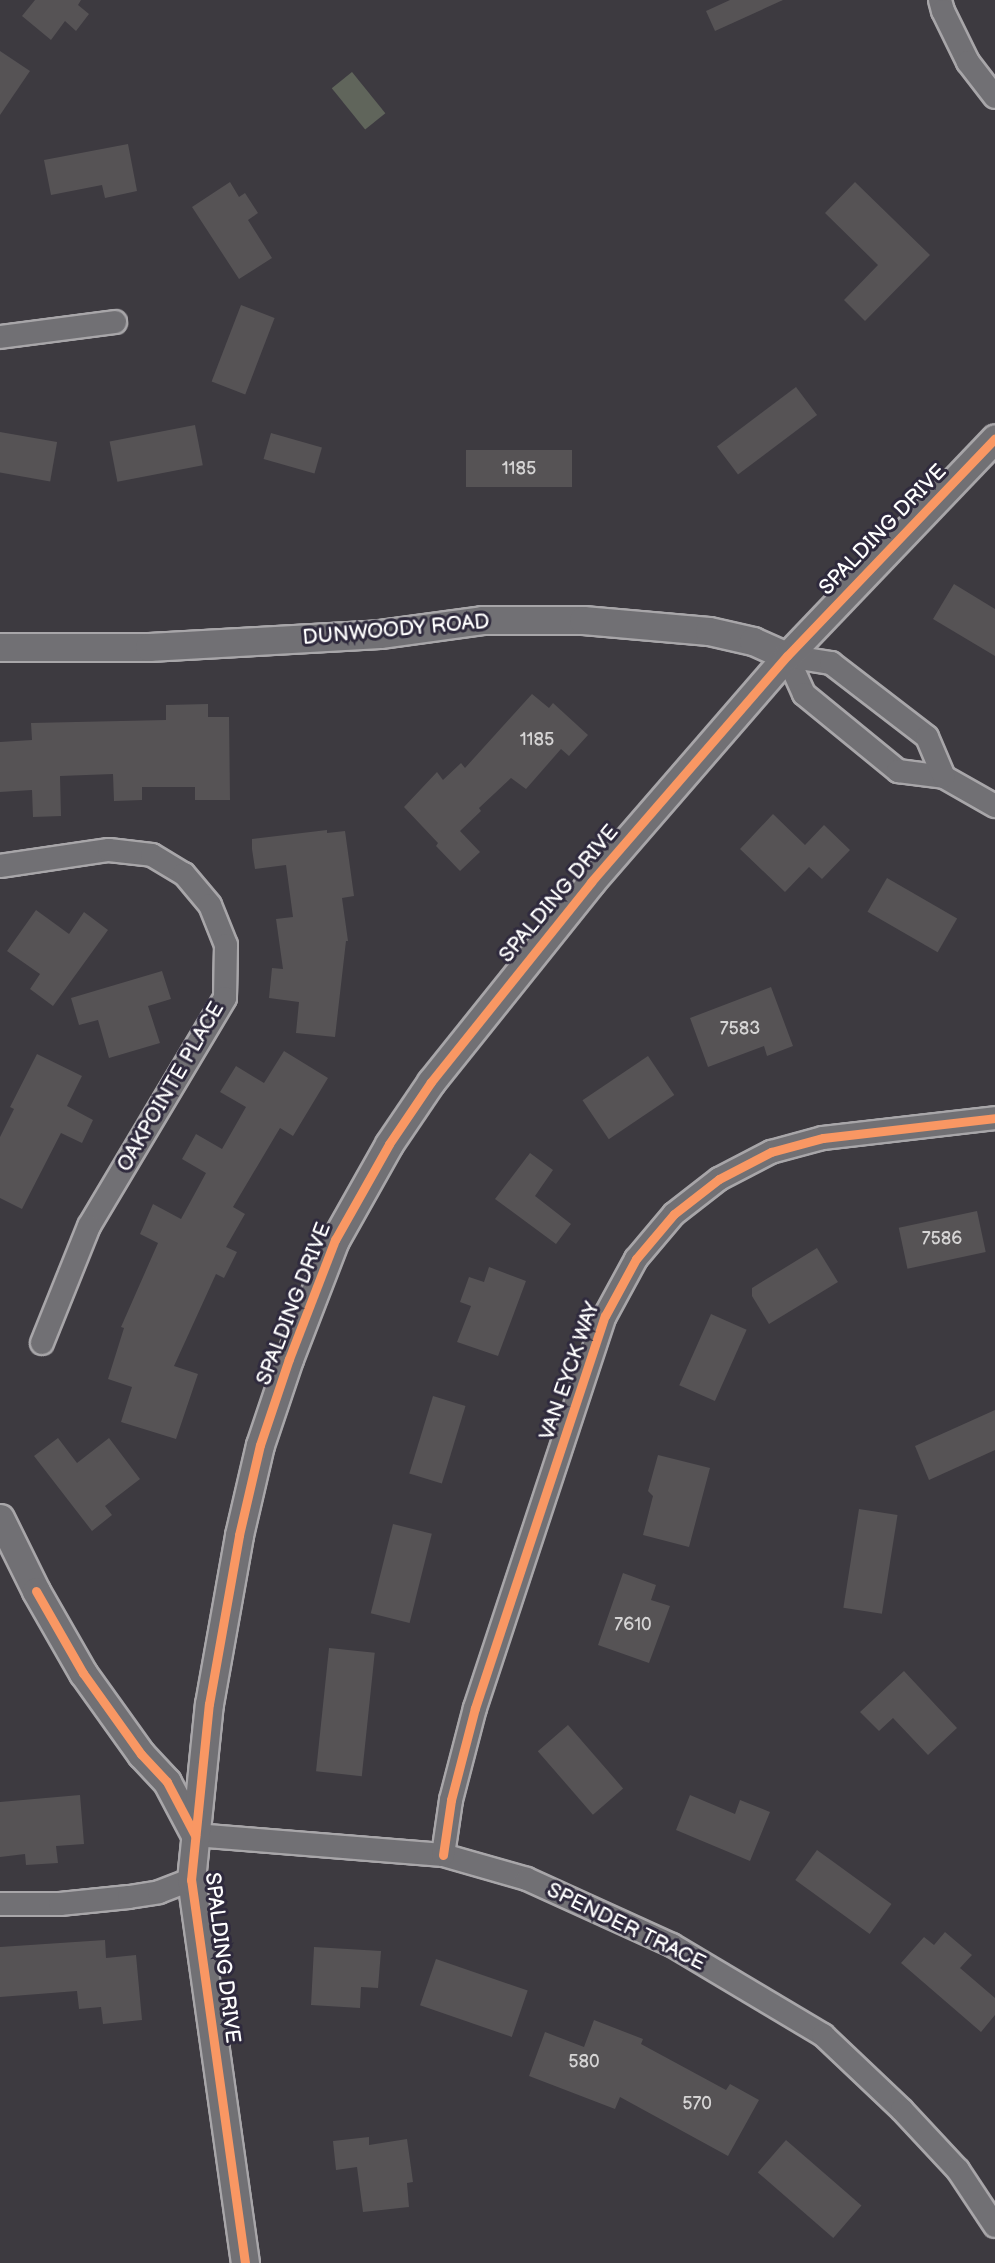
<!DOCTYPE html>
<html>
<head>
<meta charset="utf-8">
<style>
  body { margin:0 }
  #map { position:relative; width:995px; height:2263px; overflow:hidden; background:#3d3a40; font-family:"Balsamiq Sans",sans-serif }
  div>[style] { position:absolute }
  .green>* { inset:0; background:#60655b; transform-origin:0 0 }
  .building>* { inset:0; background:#565355; transform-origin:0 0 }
  .roads { filter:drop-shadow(2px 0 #a8a6a9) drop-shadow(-2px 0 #a8a6a9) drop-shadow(0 2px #a8a6a9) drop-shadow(0 -2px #a8a6a9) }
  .minor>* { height:22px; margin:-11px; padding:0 11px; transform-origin:11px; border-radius:11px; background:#717074 }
  .tertiary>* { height:27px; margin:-13.5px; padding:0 13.5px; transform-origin:13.5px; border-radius:13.5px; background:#717074 }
  .cycleway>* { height:9px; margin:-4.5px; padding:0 4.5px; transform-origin:4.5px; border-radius:4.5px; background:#f99763 }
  span { translate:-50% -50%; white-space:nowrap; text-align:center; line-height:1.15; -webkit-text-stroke:6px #2f2a3d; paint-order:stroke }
  .number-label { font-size:18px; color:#d5d4d4 }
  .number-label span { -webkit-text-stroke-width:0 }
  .street-label { font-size:21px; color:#fff }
</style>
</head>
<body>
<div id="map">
  <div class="green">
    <div style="left:352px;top:72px;width:53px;height:26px;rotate:51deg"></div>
  </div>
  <div class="building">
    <div style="clip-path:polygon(35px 0,81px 0,78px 5px,89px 14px,76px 31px,65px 21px,51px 40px,22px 16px)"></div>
    <div style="clip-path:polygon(730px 0,783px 0,715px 31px,706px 11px)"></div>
    <div style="clip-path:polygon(0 51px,30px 71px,0 115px)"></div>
    <div style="clip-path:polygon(128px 144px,137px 191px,105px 198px,102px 185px,51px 195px,44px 160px)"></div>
    <div style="clip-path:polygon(230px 182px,239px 197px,245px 193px,258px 213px,248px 220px,272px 258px,239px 279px,192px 207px)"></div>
    <div style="clip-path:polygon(855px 182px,930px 255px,865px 321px,844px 300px,878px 265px,825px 213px)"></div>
    <div style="left:241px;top:305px;width:36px;height:82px;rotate:21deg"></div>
    <div style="left:796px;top:387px;width:35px;height:99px;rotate:53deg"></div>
    <div style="left:195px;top:425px;width:41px;height:87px;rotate:79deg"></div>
    <div style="left:0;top:432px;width:58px;height:40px;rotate:10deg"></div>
    <div style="left:271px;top:433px;width:53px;height:27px;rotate:16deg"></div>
    <div style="left:572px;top:450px;width:37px;height:106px;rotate:90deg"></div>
    <div style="clip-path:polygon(954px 584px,995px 609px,995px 656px,933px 619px)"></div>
    <div style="clip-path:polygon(532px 694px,549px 708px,553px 703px,588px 735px,569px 756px,561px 749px,526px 789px,511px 778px,479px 808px,481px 811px,460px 831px,480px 852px,460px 871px,436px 846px,438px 843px,404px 807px,437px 772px,443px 780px,461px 763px,465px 768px)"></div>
    <div style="clip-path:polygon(208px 704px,208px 717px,229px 717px,230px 800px,195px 800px,195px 787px,142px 787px,142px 800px,114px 801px,113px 774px,60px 776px,61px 816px,33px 817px,32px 790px,0 792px,0 742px,32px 740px,31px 723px,166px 720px,166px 705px)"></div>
    <div style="clip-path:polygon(773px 814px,805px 845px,824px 825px,850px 850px,822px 879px,809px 867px,785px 892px,740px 849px)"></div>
    <div style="clip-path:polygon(327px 830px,327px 833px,345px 831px,354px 896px,342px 898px,348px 941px,346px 941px,335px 1037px,296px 1033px,299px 1002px,269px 998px,272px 968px,283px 969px,276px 919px,293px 917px,286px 865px,255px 869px,252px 849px,252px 839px)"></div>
    <div style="left:887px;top:878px;width:81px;height:39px;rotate:30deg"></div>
    <div style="clip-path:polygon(36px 910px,69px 934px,84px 912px,108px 930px,53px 1006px,30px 989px,40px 974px,7px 951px)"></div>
    <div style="clip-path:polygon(162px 971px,171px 999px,148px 1006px,160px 1043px,109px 1058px,98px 1020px,79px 1025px,71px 998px)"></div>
    <div style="clip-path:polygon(771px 987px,793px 1046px,767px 1056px,764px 1046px,708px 1067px,690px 1018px)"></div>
    <div style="clip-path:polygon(284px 1051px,328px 1078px,293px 1136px,280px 1128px,233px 1207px,245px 1214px,226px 1247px,237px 1252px,224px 1278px,216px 1274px,174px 1366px,198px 1374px,176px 1439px,121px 1422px,132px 1387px,108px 1379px,124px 1328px,121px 1327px,158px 1243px,140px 1234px,153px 1204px,181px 1219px,206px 1173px,182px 1159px,196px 1134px,222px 1149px,246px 1107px,220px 1092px,236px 1066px,264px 1083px)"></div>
    <div style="clip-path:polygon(37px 1054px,82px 1076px,67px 1106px,93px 1120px,82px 1143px,61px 1133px,22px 1209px,0 1198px,0 1137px,14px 1109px,10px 1107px)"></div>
    <div style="left:648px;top:1056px;width:47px;height:79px;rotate:56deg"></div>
    <div style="clip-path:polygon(530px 1153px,553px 1170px,535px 1196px,571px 1224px,556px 1244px,495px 1199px)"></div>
    <div style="left:977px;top:1211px;width:42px;height:80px;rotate:78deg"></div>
    <div style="clip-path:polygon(817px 1248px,838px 1282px,769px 1324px,752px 1296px,752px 1288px)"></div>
    <div style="clip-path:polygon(489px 1267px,526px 1281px,498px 1356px,457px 1342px,471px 1306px,460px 1302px,469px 1277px,484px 1282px)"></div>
    <div style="left:711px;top:1314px;width:39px;height:78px;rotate:24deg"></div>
    <div style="left:433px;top:1396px;width:34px;height:81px;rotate:17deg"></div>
    <div style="clip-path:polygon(995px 1410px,995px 1450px,929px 1480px,915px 1446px)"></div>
    <div style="clip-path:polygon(58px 1438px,77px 1463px,109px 1438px,140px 1479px,105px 1506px,112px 1515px,92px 1531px,34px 1456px)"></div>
    <div style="clip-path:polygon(658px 1455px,710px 1468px,689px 1547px,643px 1535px,653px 1496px,648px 1491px)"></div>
    <div style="left:859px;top:1509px;width:39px;height:100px;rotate:9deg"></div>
    <div style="left:393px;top:1524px;width:40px;height:92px;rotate:14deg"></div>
    <div style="clip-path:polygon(623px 1573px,656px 1585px,651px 1600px,670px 1606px,649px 1663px,598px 1645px)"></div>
    <div style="left:329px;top:1648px;width:46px;height:124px;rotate:6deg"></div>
    <div style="clip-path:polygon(904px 1671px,957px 1728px,928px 1755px,893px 1718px,879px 1731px,860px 1712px)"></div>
    <div style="left:568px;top:1725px;width:84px;height:40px;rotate:49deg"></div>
    <div style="clip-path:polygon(80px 1795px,84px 1844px,56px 1846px,58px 1863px,26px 1865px,25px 1854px,0 1857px,0 1802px)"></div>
    <div style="clip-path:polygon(690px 1795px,735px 1814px,740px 1800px,770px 1812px,750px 1861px,676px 1830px)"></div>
    <div style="left:817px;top:1850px;width:92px;height:37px;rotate:36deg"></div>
    <div style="clip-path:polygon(945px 1932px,972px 1955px,960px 1968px,995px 1998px,995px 2015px,981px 2032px,901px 1963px,924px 1937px,934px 1945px)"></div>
    <div style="clip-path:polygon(105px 1940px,106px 1958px,136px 1955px,142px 2020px,103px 2024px,101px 2007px,79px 2009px,77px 1991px,0 1997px,0 1947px)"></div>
    <div style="clip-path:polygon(314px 1947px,381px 1951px,378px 1988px,361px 1987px,360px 2008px,311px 2005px)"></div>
    <div style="left:436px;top:1959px;width:97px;height:49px;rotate:19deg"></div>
    <div style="clip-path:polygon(594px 2020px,643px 2039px,641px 2044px,726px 2090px,730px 2084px,759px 2100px,728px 2156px,620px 2097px,615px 2109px,529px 2076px,545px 2032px,584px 2047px)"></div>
    <div style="clip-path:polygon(369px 2137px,369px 2145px,407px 2139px,413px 2182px,407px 2183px,409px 2207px,363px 2212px,357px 2167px,336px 2170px,333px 2141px)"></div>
    <div style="left:786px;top:2140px;width:100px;height:43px;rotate:41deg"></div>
  </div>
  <div class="roads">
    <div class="minor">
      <div style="left:940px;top:0;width:11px;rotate:75deg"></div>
      <div style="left:943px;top:11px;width:57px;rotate:63.9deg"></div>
      <div style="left:968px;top:62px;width:44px;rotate:52.4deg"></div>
      <div style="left:0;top:337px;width:116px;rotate:-7.4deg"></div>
      <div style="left:787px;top:656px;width:42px;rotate:65.9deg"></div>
      <div style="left:804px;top:694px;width:122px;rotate:39.3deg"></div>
      <div style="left:898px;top:771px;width:46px;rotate:7.4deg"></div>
      <div style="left:944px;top:777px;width:59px;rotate:29.6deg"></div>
      <div style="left:787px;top:656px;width:45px;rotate:9deg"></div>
      <div style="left:831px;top:663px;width:121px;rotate:37.6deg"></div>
      <div style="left:927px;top:737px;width:43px;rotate:67deg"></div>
      <div style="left:0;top:866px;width:110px;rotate:-8.4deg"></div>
      <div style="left:109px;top:850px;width:43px;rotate:6.6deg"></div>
      <div style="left:152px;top:855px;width:37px;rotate:31deg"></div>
      <div style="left:184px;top:874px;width:40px;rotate:50deg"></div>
      <div style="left:210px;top:905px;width:43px;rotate:68.2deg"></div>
      <div style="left:226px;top:945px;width:53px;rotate:91.1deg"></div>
      <div style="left:225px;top:998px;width:265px;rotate:120.8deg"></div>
      <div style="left:89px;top:1226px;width:126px;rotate:111.9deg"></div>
      <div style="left:195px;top:1835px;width:249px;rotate:4.6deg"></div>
      <div style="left:443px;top:1855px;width:87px;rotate:15.9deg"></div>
      <div style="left:527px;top:1879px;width:159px;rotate:24.5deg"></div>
      <div style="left:672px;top:1945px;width:176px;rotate:30.8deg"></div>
      <div style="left:823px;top:2035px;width:109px;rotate:43.5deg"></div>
      <div style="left:902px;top:2110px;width:82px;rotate:47deg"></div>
      <div style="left:958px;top:2170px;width:67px;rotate:56.5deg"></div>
      <div style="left:443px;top:1855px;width:56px;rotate:-81.7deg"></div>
      <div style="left:451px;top:1800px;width:95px;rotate:-75.4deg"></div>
      <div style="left:475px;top:1708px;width:413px;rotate:-71.7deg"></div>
      <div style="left:605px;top:1316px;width:65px;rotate:-61.5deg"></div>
      <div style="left:636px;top:1259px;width:59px;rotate:-49.8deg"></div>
      <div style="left:674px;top:1214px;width:57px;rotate:-37.9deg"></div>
      <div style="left:719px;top:1179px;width:59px;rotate:-27.4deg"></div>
      <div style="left:771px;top:1152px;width:54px;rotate:-15.1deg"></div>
      <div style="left:823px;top:1138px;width:173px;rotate:-6.6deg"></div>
      <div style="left:0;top:1904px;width:60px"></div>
      <div style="left:60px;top:1904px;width:69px;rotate:-5.8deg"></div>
      <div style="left:129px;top:1897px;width:30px;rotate:-9deg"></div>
      <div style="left:159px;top:1892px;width:34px;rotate:-21deg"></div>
    </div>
    <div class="tertiary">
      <div style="left:0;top:647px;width:149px"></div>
      <div style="left:149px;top:647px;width:231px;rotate:-3.2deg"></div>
      <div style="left:380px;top:634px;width:103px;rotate:-7.8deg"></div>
      <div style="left:482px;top:620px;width:101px"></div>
      <div style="left:583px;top:620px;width:126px;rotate:5deg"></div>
      <div style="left:709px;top:631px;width:45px;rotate:12.8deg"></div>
      <div style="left:753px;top:641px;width:37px;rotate:24deg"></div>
      <div style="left:0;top:1518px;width:81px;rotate:63.7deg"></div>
      <div style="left:36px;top:1591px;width:95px;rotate:60.2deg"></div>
      <div style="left:83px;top:1673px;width:100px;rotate:54.4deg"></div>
      <div style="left:141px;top:1754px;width:38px;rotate:47deg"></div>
      <div style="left:167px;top:1782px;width:60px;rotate:62.2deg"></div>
      <div style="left:245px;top:2263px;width:387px;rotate:-98deg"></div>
      <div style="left:191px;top:1880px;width:177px;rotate:-84.2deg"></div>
      <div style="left:209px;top:1704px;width:172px;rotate:-79.9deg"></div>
      <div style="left:239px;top:1535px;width:92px;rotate:-76.9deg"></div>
      <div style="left:260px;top:1445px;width:91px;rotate:-71.4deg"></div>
      <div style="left:289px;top:1359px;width:128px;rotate:-68.9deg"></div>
      <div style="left:335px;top:1240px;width:110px;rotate:-60.6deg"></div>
      <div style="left:389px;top:1144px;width:75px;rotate:-55.9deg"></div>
      <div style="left:431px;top:1082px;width:256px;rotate:-51.3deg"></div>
      <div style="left:591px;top:882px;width:299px;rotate:-49.1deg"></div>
      <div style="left:787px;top:656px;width:301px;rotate:-46.3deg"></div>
    </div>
  </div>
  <div class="cycleway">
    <div style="left:36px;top:1591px;width:95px;rotate:60.2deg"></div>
    <div style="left:83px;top:1673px;width:100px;rotate:54.4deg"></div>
    <div style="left:141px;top:1754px;width:38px;rotate:47deg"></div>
    <div style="left:167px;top:1782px;width:60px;rotate:62.2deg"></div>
    <div style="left:443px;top:1855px;width:56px;rotate:-81.7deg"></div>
    <div style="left:451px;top:1800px;width:95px;rotate:-75.4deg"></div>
    <div style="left:475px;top:1708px;width:413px;rotate:-71.7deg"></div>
    <div style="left:605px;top:1316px;width:65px;rotate:-61.5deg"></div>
    <div style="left:636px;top:1259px;width:59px;rotate:-49.8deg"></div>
    <div style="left:674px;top:1214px;width:57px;rotate:-37.9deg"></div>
    <div style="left:719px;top:1179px;width:59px;rotate:-27.4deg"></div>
    <div style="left:771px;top:1152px;width:54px;rotate:-15.1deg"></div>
    <div style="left:823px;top:1138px;width:173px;rotate:-6.6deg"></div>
    <div style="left:245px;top:2263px;width:387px;rotate:-98deg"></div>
    <div style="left:191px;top:1880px;width:177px;rotate:-84.2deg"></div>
    <div style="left:209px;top:1704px;width:172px;rotate:-79.9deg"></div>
    <div style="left:239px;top:1535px;width:92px;rotate:-76.9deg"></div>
    <div style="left:260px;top:1445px;width:91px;rotate:-71.4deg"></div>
    <div style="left:289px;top:1359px;width:128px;rotate:-68.9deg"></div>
    <div style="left:335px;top:1240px;width:110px;rotate:-60.6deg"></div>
    <div style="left:389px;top:1144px;width:75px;rotate:-55.9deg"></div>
    <div style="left:431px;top:1082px;width:256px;rotate:-51.3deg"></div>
    <div style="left:591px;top:882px;width:299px;rotate:-49.1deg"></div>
    <div style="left:787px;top:656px;width:301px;rotate:-46.3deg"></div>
  </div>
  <div class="number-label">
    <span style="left:519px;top:469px">1185</span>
    <span style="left:537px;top:740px">1185</span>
    <span style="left:740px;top:1029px">7583</span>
    <span style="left:942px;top:1239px">7586</span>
    <span style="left:633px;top:1625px">7610</span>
    <span style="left:584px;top:2062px">580</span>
    <span style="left:697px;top:2104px">570</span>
  </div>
  <div class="street-label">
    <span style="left:883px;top:530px;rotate:-46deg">SPALDING DRIVE</span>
    <span style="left:396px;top:630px;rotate:-5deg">DUNWOODY ROAD</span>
    <span style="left:559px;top:894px;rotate:-50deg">SPALDING DRIVE</span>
    <span style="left:171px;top:1087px;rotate:-60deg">OAKPOINTE PLACE</span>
    <span style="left:294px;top:1304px;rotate:-69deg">SPALDING DRIVE</span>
    <span style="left:570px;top:1371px;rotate:-71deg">VAN EYCK WAY</span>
    <span style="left:626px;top:1927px;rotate:26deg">SPENDER TRACE</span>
    <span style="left:222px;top:1958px;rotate:83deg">SPALDING DRIVE</span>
  </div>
</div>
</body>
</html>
